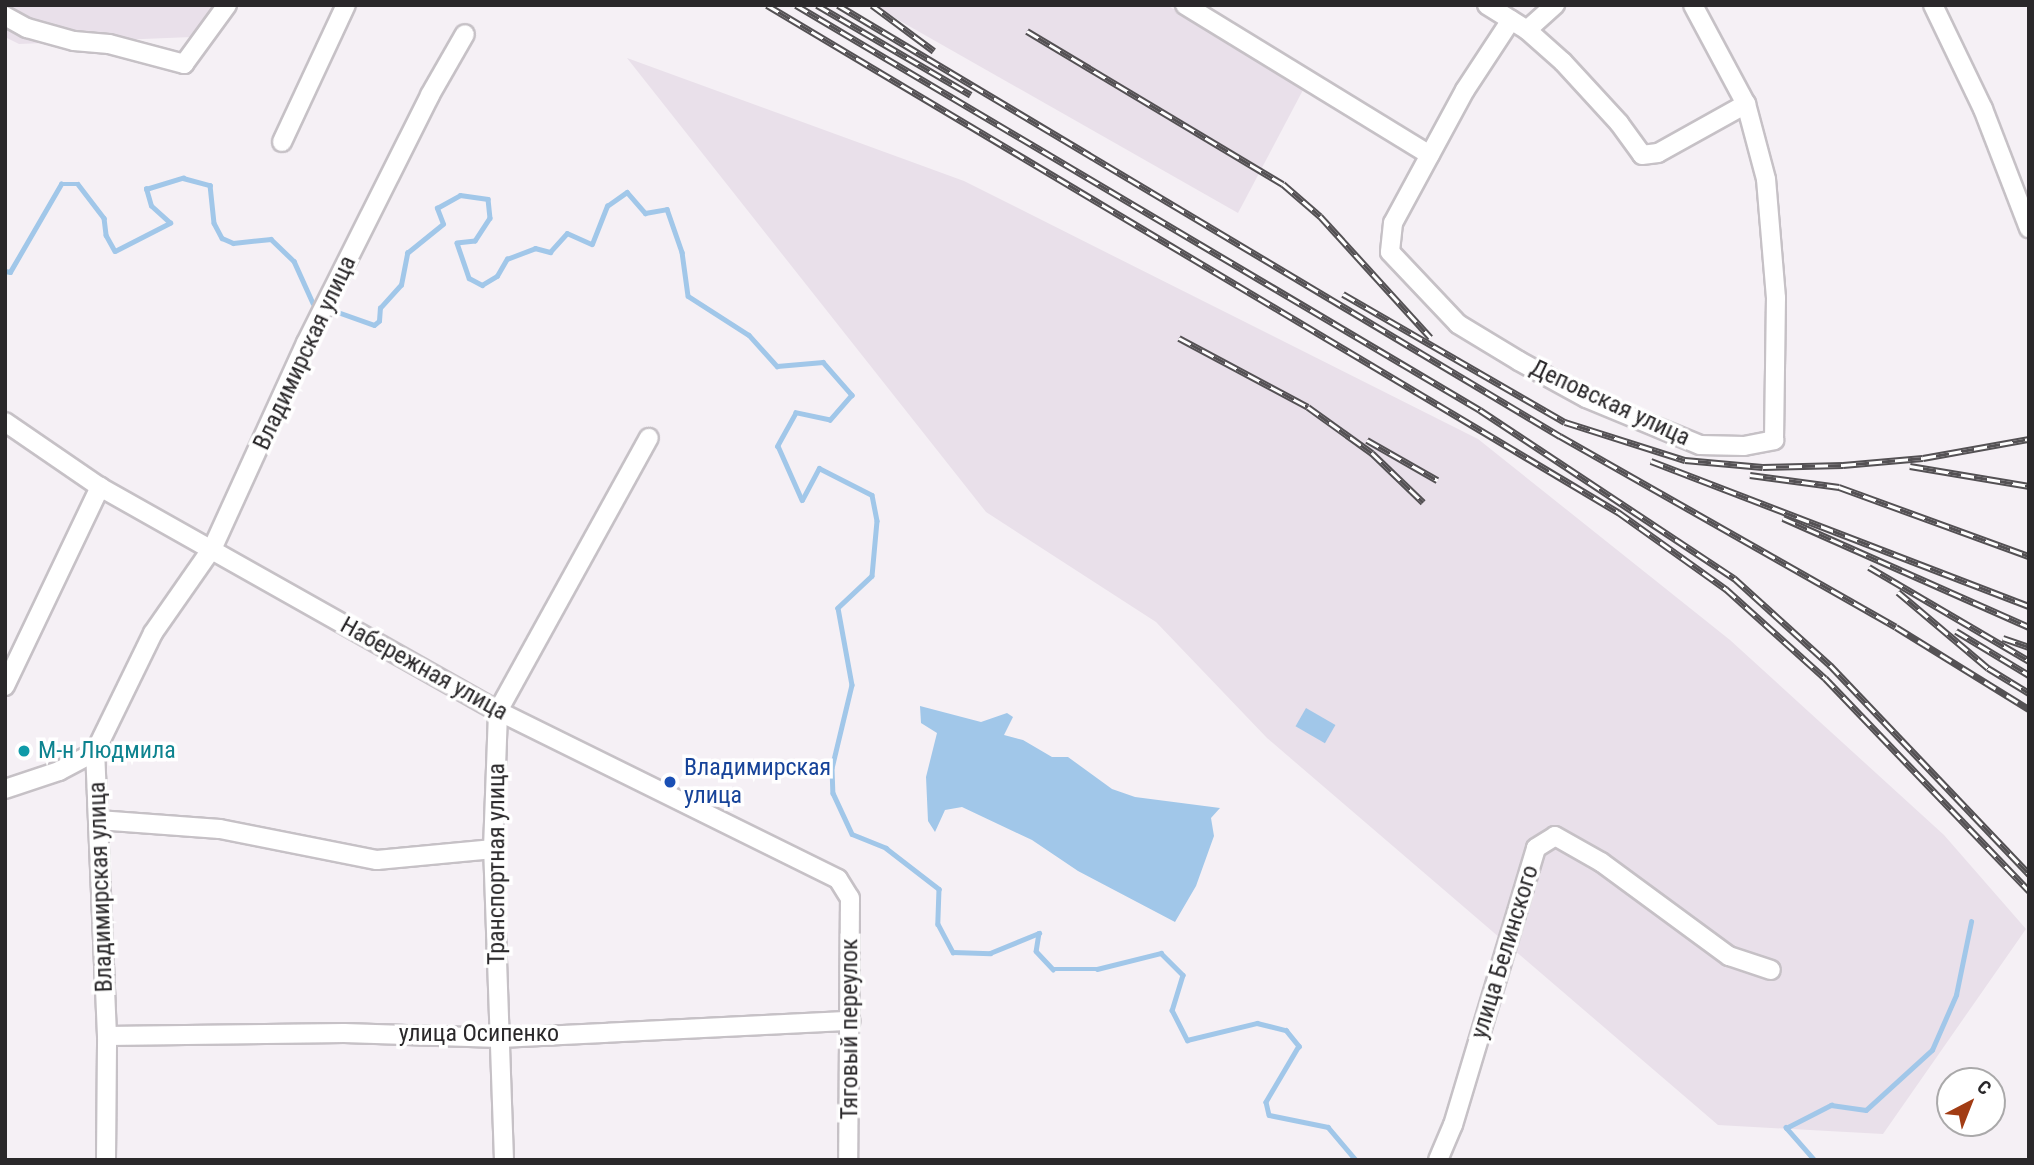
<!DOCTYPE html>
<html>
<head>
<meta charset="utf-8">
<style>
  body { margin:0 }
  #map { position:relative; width:2034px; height:1165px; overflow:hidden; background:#f5f0f5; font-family:"Roboto Condensed",sans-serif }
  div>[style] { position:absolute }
  .built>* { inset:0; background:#e9e0ea }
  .water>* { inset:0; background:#a1c7e9; transform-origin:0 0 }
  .stream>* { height:4.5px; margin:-2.25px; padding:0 2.25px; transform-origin:2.25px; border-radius:2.25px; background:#a1c7e9 }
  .roads { filter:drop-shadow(2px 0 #c6c1c6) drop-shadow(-2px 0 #c6c1c6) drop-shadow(0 2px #c6c1c6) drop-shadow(0 -2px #c6c1c6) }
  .minor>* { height:18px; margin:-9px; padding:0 9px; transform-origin:9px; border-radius:9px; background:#fff }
  .rail>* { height:7px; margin-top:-3.5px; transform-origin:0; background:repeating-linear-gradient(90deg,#fff 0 13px,#545154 0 26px); box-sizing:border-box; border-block:2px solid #545154 }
  .dots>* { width:19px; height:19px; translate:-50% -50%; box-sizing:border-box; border:4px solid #fff; border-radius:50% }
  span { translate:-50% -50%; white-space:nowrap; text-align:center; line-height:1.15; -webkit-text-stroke:7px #fff; paint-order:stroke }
  .street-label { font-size:24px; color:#2a282a }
  .culture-label { font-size:24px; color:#0d838f }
  .left { translate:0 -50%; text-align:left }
  .transit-label { font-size:24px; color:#164399 }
  .frame { position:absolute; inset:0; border:7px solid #2a282a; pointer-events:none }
  .north { position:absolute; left:1936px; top:1067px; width:70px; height:70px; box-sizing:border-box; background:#fff; border:2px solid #aaa9aa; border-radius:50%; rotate:42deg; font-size:19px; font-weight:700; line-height:28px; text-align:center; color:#2a282a }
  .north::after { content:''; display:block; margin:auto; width:24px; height:32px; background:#a23c14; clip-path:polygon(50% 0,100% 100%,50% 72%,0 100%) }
</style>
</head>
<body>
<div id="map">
  <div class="built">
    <div style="clip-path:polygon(5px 5px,214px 5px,192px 37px,19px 44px,5px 37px)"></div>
    <div style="clip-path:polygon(872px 5px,1167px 5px,1303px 90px,1238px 213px)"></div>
    <div style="clip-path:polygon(627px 58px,964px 181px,1478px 439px,1730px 640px,1944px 835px,2026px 929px,1883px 1134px,1718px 1125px,1267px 738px,1156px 622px,986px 512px)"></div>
  </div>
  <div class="water">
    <div style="clip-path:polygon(920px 706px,981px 722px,1007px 713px,1013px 717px,1004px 735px,1023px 740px,1052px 757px,1068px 757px,1112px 789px,1135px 797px,1220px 808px,1211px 818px,1214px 836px,1196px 886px,1175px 922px,1078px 871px,1032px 840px,962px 807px,945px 810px,935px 832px,928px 821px,926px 777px,937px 733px,921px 723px)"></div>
    <div style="left:1306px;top:708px;width:34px;height:21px;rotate:30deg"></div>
  </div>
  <div class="stream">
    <div style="left:5px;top:271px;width:5px;rotate:11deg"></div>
    <div style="left:10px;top:272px;width:102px;rotate:-59.9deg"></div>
    <div style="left:61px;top:184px;width:17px"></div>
    <div style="left:78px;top:184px;width:43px;rotate:52.6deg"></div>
    <div style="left:104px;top:218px;width:17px;rotate:83deg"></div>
    <div style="left:106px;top:235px;width:18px;rotate:61deg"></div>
    <div style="left:115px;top:251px;width:62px;rotate:-27deg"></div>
    <div style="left:170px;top:223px;width:25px;rotate:-138deg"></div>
    <div style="left:151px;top:206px;width:18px;rotate:-106deg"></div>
    <div style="left:146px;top:189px;width:39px;rotate:-17deg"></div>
    <div style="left:183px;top:178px;width:28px;rotate:15deg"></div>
    <div style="left:210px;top:185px;width:38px;rotate:84deg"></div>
    <div style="left:214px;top:223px;width:17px;rotate:62deg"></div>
    <div style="left:222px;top:238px;width:12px;rotate:24deg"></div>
    <div style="left:233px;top:243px;width:38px;rotate:-6deg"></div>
    <div style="left:271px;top:239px;width:32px;rotate:44deg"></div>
    <div style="left:294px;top:261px;width:46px;rotate:65.7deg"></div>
    <div style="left:335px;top:311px;width:41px;rotate:19.7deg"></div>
    <div style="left:374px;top:325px;width:6px;rotate:-39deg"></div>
    <div style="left:379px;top:321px;width:13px;rotate:-86deg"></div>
    <div style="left:380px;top:308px;width:31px;rotate:-48deg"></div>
    <div style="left:401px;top:285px;width:33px;rotate:-79deg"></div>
    <div style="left:407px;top:253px;width:46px;rotate:-38.9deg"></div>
    <div style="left:443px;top:224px;width:17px;rotate:-111deg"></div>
    <div style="left:437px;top:208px;width:26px;rotate:-29deg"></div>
    <div style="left:460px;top:195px;width:28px;rotate:8deg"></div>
    <div style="left:488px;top:199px;width:19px;rotate:84deg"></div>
    <div style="left:490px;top:218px;width:27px;rotate:123deg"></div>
    <div style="left:475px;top:241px;width:18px;rotate:174deg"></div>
    <div style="left:457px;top:243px;width:37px;rotate:71deg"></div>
    <div style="left:469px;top:278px;width:15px;rotate:28deg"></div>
    <div style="left:482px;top:285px;width:17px;rotate:-31deg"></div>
    <div style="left:497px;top:276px;width:20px;rotate:-60deg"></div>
    <div style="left:507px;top:259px;width:30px;rotate:-21deg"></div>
    <div style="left:535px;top:248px;width:16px;rotate:15deg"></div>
    <div style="left:550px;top:252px;width:25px;rotate:-48deg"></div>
    <div style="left:567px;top:233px;width:27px;rotate:24deg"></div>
    <div style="left:592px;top:244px;width:41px;rotate:-68.5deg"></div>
    <div style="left:607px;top:206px;width:24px;rotate:-35deg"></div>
    <div style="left:627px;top:192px;width:28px;rotate:49deg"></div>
    <div style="left:645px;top:213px;width:22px;rotate:-10deg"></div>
    <div style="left:667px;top:209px;width:46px;rotate:70.8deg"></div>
    <div style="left:682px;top:252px;width:44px;rotate:82.2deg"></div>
    <div style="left:688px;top:296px;width:72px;rotate:32.6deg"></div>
    <div style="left:749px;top:335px;width:42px;rotate:47.9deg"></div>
    <div style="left:777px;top:366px;width:46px;rotate:-5deg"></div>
    <div style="left:823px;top:362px;width:44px;rotate:48.7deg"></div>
    <div style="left:852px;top:395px;width:33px;rotate:131deg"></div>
    <div style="left:830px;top:420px;width:35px;rotate:-168deg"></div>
    <div style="left:796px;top:413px;width:38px;rotate:119deg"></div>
    <div style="left:778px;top:446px;width:59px;rotate:66deg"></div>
    <div style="left:802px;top:500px;width:36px;rotate:-62deg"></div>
    <div style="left:819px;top:468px;width:59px;rotate:27deg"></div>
    <div style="left:872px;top:495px;width:26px;rotate:79deg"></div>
    <div style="left:877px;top:521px;width:55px;rotate:95.2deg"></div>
    <div style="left:872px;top:576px;width:47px;rotate:136.7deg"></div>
    <div style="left:838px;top:608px;width:78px;rotate:79.7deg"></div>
    <div style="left:852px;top:685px;width:85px;rotate:103.5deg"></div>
    <div style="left:832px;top:768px;width:25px;rotate:88deg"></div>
    <div style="left:833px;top:793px;width:45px;rotate:65.1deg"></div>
    <div style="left:852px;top:834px;width:37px;rotate:22deg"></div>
    <div style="left:886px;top:848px;width:67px;rotate:37.7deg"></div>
    <div style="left:939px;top:889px;width:35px;rotate:92deg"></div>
    <div style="left:938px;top:924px;width:32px;rotate:62deg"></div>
    <div style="left:953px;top:952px;width:37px;rotate:2deg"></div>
    <div style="left:990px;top:953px;width:53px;rotate:-22.2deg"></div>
    <div style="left:1039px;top:933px;width:18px;rotate:99deg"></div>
    <div style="left:1036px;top:951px;width:25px;rotate:47deg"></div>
    <div style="left:1053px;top:969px;width:44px"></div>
    <div style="left:1097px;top:969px;width:66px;rotate:-14deg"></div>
    <div style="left:1161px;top:953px;width:31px;rotate:45deg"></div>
    <div style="left:1183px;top:975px;width:37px;rotate:107deg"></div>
    <div style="left:1172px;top:1010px;width:34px;rotate:63deg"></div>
    <div style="left:1187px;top:1040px;width:72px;rotate:-13.7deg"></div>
    <div style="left:1257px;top:1023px;width:30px;rotate:14deg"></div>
    <div style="left:1286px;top:1030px;width:21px;rotate:51deg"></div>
    <div style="left:1299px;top:1046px;width:65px;rotate:120.5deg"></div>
    <div style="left:1266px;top:1102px;width:13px;rotate:77deg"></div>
    <div style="left:1269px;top:1115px;width:60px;rotate:11.5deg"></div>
    <div style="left:1328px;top:1127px;width:43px;rotate:49.7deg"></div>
    <div style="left:1814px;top:1160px;width:43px;rotate:-131.2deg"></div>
    <div style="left:1786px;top:1128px;width:51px;rotate:-27.1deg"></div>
    <div style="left:1831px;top:1105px;width:35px;rotate:8deg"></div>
    <div style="left:1866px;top:1110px;width:89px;rotate:-42.3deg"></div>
    <div style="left:1932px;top:1050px;width:60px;rotate:-66.4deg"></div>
    <div style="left:1956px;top:995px;width:75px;rotate:-78.4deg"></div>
  </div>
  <div class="roads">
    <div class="minor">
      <div style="left:1185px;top:5px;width:287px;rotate:31.5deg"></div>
      <div style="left:1487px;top:5px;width:47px;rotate:32deg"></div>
      <div style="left:1527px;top:30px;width:48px;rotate:41.6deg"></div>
      <div style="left:1563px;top:62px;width:83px;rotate:47.4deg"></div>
      <div style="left:1619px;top:123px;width:39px;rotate:54deg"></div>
      <div style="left:1642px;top:155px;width:16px;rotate:-7deg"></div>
      <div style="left:1658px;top:153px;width:101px;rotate:-29.1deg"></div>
      <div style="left:1933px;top:5px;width:115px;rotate:64.3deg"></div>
      <div style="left:1983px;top:109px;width:128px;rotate:68.9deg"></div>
      <div style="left:5px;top:16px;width:25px;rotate:29deg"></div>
      <div style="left:27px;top:28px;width:49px;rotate:15.5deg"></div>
      <div style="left:74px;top:41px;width:35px;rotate:5deg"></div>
      <div style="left:109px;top:44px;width:78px;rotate:14.9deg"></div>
      <div style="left:184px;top:64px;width:73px;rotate:-53.9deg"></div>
      <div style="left:1511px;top:20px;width:84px;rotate:123.3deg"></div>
      <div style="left:1465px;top:90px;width:151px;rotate:118.4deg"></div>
      <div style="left:1393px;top:223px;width:29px;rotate:96deg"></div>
      <div style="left:1390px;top:252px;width:99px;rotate:46.6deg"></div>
      <div style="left:1458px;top:324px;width:71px;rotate:31.2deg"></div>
      <div style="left:1519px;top:361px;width:77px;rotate:28.9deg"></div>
      <div style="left:1586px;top:398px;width:123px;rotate:22.4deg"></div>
      <div style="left:1700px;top:445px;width:44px;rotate:1.3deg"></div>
      <div style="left:1744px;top:446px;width:31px;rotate:-11deg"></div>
      <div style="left:1774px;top:440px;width:142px;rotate:-89.2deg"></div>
      <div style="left:1776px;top:298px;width:119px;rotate:-94.8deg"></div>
      <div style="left:1766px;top:179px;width:78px;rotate:-104.9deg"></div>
      <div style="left:1746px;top:104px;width:112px;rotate:-118.2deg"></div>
      <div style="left:1527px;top:30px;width:38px;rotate:-42deg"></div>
      <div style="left:282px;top:142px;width:151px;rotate:-65deg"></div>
      <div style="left:5px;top:422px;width:115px;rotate:34.4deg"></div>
      <div style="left:100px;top:487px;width:457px;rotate:29.4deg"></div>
      <div style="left:498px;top:711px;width:379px;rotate:26.3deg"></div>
      <div style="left:838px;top:879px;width:22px;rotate:58deg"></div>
      <div style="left:850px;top:898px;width:262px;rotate:90.4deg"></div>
      <div style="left:5px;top:686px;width:221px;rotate:-64.5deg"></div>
      <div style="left:5px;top:789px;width:57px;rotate:-18.4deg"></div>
      <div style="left:59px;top:771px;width:41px;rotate:-27.8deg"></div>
      <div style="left:98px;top:820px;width:122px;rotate:4.2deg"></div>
      <div style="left:220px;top:829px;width:160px;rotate:11.2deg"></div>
      <div style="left:377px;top:860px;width:117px;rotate:-5.4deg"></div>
      <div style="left:107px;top:1036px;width:237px;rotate:-0.7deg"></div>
      <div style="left:344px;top:1033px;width:156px;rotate:1.8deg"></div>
      <div style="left:500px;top:1038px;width:351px;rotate:-2.8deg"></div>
      <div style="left:106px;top:1160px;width:124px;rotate:-89.5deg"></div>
      <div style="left:107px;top:1036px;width:284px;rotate:-92.4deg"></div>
      <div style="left:95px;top:752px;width:132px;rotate:-64deg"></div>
      <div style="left:153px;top:633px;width:105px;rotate:-55.1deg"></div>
      <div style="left:213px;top:547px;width:224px;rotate:-65.5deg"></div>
      <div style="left:306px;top:343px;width:277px;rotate:-63.4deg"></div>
      <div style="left:430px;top:95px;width:70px;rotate:-60.2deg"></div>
      <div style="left:504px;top:1160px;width:311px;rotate:-92deg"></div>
      <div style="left:493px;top:849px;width:138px;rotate:-87.9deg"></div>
      <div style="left:498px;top:711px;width:312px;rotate:-61.1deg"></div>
      <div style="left:1438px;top:1160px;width:38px;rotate:-67deg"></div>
      <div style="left:1453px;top:1125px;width:289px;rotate:-73.3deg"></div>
      <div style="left:1536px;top:848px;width:22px;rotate:-32deg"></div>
      <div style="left:1555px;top:836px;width:53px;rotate:29.5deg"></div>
      <div style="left:1601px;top:862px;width:159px;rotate:36.3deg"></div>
      <div style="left:1729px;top:956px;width:44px;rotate:18.4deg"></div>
    </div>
  </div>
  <div class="rail">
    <div style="left:767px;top:5px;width:991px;rotate:30.79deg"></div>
    <div style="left:1618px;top:512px;width:133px;rotate:35.5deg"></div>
    <div style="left:1726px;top:589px;width:133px;rotate:42deg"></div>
    <div style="left:1825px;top:678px;width:295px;rotate:46.2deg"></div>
    <div style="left:796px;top:5px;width:795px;rotate:30.63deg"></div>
    <div style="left:1480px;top:410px;width:305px;rotate:33.5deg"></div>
    <div style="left:1734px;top:578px;width:130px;rotate:42.2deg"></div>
    <div style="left:1830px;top:665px;width:289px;rotate:46.4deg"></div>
    <div style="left:817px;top:5px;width:178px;rotate:30.3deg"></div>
    <div style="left:838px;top:5px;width:841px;rotate:30.84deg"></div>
    <div style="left:1560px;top:436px;width:386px;rotate:29.6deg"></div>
    <div style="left:1896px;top:627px;width:156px;rotate:31.7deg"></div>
    <div style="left:872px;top:5px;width:77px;rotate:36.6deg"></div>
    <div style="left:1027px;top:31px;width:298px;rotate:30.9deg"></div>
    <div style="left:1283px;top:184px;width:49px;rotate:40.9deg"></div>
    <div style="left:1320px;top:216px;width:164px;rotate:47.7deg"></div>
    <div style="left:1343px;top:294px;width:256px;rotate:30deg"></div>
    <div style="left:1565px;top:422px;width:126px;rotate:17.6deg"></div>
    <div style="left:1685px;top:460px;width:78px;rotate:5.1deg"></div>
    <div style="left:1763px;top:467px;width:80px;rotate:-1.4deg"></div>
    <div style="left:1843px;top:465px;width:80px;rotate:-5deg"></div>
    <div style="left:1923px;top:458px;width:108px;rotate:-10.2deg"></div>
    <div style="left:1179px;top:338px;width:146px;rotate:28.1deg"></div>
    <div style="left:1308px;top:407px;width:79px;rotate:35.7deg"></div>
    <div style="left:1372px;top:453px;width:71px;rotate:43.9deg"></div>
    <div style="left:1367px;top:440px;width:81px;rotate:29.7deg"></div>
    <div style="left:1651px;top:461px;width:405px;rotate:21deg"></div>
    <div style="left:1910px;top:466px;width:121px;rotate:9.5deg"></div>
    <div style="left:1750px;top:475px;width:90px;rotate:7.7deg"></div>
    <div style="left:1839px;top:487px;width:202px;rotate:20deg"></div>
    <div style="left:1783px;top:518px;width:269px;rotate:23.9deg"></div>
    <div style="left:1869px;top:567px;width:186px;rotate:30.4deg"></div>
    <div style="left:1898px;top:592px;width:118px;rotate:40.2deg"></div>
    <div style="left:1988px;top:668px;width:48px;rotate:31.4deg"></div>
    <div style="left:1956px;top:631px;width:85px;rotate:31.1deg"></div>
    <div style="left:2003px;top:638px;width:28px;rotate:19deg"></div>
  </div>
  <div class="dots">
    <div style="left:24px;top:751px;background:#0f9aa8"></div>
    <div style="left:670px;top:782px;background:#1a4fb4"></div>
  </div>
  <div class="street-label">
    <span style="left:305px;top:353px;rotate:-65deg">Владимирская улица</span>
    <span style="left:1610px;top:403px;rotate:25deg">Деповская улица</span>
    <span style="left:424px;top:669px;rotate:29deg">Набережная улица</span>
    <span style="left:497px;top:864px;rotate:-90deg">Транспортная улица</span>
    <span style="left:101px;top:887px;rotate:-92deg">Владимирская улица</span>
    <span style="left:1505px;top:952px;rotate:-73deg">улица Белинского</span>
    <span style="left:850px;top:1029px;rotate:-90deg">Тяговый переулок</span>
    <span style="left:479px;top:1034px">улица Осипенко</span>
  </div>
  <div class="culture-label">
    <span class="left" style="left:38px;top:751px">М-н Людмила</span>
  </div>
  <div class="transit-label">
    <span class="left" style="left:684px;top:782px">Владимирская<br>улица</span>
  </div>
  <div class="frame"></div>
  <div class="north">С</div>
</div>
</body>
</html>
